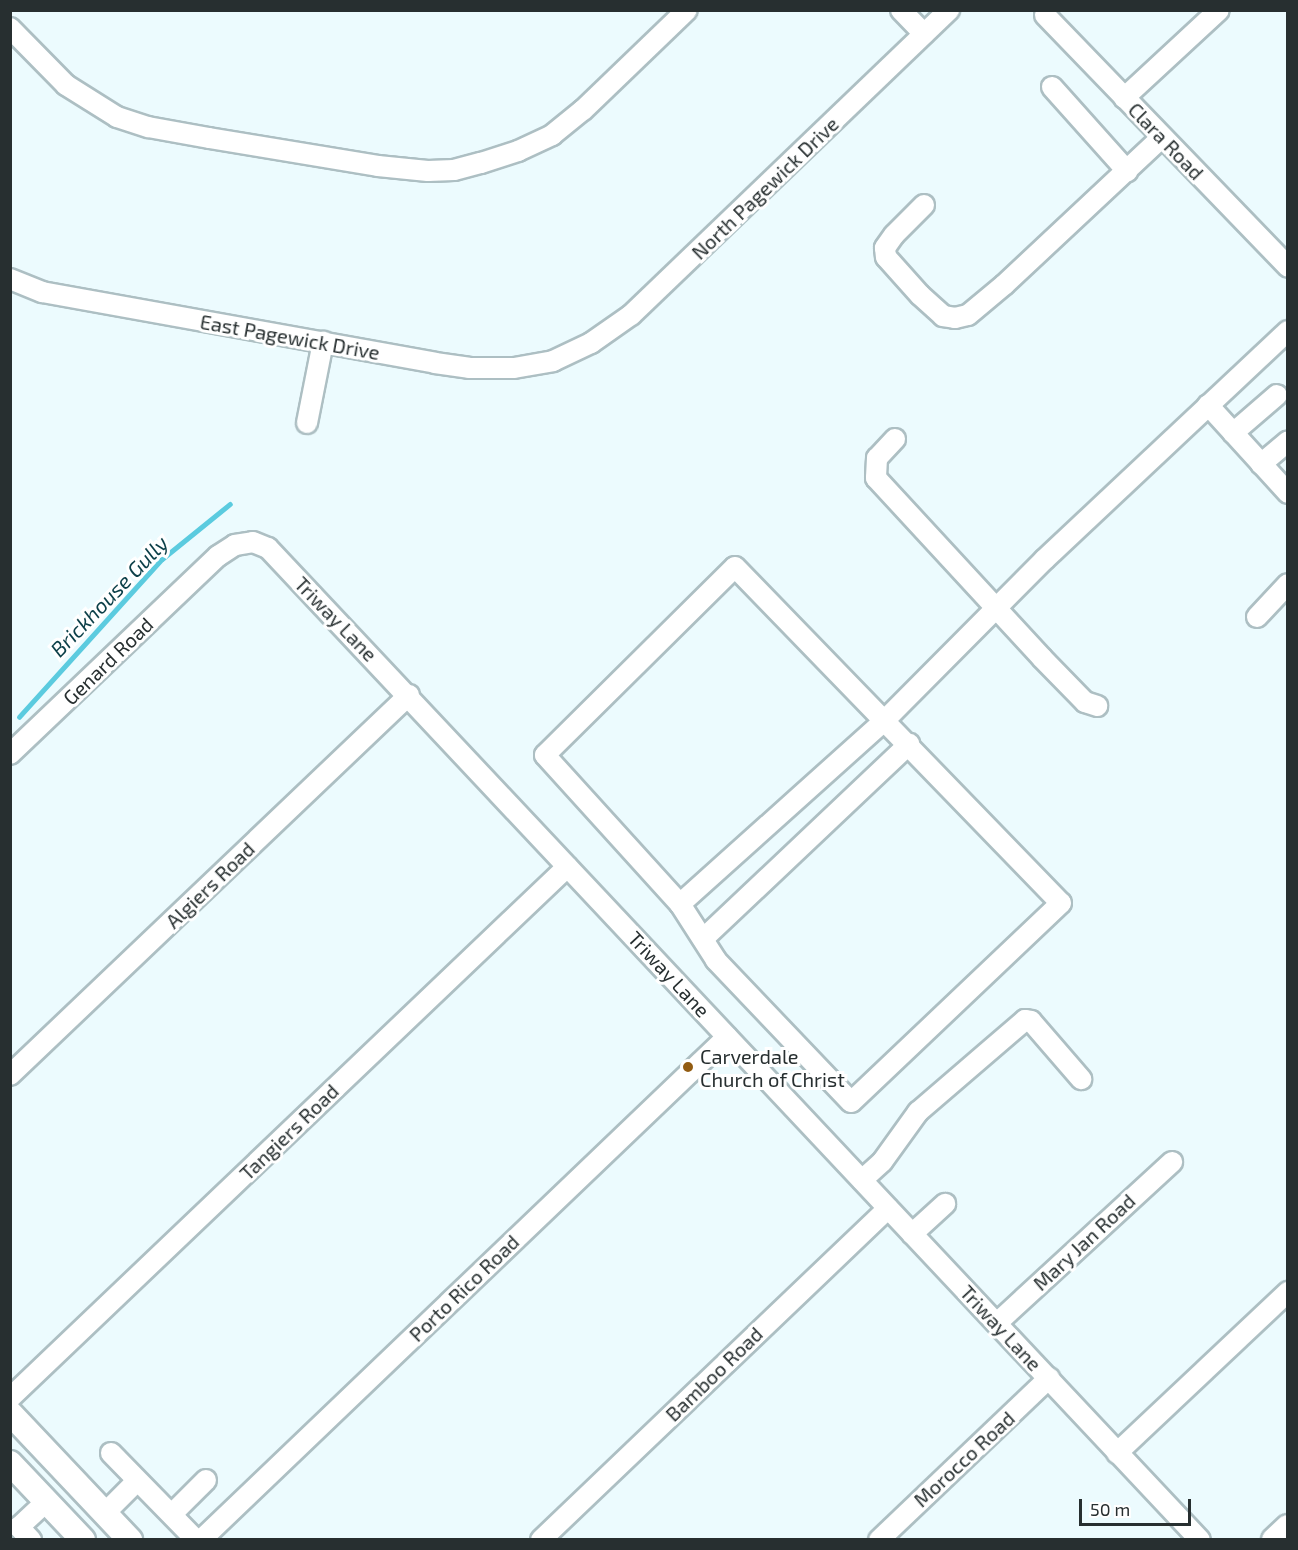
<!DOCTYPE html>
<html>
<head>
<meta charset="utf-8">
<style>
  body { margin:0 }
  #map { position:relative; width:1298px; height:1550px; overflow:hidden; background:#ecfbfe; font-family:"Exo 2",sans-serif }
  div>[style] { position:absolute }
  .stream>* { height:4.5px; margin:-2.25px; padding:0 2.25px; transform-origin:2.25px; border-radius:2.25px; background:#5bcbdf }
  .roads { filter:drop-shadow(2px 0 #adbfc3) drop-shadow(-2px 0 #adbfc3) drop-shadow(0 2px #adbfc3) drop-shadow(0 -2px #adbfc3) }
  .minor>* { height:20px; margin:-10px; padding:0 10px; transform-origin:10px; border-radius:10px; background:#fff }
  .major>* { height:24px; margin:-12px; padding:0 12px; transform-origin:12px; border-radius:12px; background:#fff }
  .dots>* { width:16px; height:16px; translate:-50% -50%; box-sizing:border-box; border:3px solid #fff; border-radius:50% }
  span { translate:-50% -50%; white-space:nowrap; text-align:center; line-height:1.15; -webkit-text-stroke:6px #fff; paint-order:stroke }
  .street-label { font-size:20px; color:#272f30 }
  .poi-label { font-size:20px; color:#272f30 }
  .left { translate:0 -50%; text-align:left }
  .water-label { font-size:21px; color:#0b3f48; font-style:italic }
  .frame { position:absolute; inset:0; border:12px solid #272f30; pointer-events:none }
  .scale { position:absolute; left:1079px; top:1499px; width:112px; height:27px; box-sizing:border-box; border:3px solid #272f30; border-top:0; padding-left:8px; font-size:18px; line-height:21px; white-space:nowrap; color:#272f30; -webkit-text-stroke:4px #fff; paint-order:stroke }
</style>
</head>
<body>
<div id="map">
  <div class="stream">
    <div style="left:19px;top:717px;width:213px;rotate:-47.9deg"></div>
    <div style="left:162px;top:559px;width:87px;rotate:-39deg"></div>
  </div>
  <div class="roads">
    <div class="minor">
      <div style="left:901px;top:10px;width:33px;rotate:46deg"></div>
      <div style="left:1045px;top:15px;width:350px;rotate:46deg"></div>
      <div style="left:10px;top:28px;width:80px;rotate:45.5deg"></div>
      <div style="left:66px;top:85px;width:60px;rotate:32.1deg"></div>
      <div style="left:117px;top:117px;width:33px;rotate:18deg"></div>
      <div style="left:148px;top:127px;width:62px;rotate:10.2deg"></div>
      <div style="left:209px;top:138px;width:171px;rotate:9.4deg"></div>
      <div style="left:378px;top:166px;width:50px;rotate:5.7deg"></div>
      <div style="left:428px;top:171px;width:26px;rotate:-2deg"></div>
      <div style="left:454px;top:170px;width:28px;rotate:-15deg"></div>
      <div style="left:481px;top:163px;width:39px;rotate:-18deg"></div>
      <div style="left:518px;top:151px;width:38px;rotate:-25deg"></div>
      <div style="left:552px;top:135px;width:40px;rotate:-39deg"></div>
      <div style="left:583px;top:110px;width:144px;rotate:-43.9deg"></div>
      <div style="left:1052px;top:87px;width:113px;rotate:48.2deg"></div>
      <div style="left:1124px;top:98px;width:129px;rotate:-42.8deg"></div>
      <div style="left:924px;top:205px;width:42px;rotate:135deg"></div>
      <div style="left:894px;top:235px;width:16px;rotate:125deg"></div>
      <div style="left:885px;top:248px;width:9px;rotate:84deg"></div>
      <div style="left:886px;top:257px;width:51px;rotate:48.2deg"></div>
      <div style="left:920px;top:295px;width:31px;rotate:42deg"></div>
      <div style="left:943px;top:316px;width:12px;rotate:9deg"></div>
      <div style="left:955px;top:318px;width:13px;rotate:-13deg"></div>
      <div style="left:968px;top:315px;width:47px;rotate:-39.8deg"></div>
      <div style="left:1004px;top:285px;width:216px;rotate:-43.1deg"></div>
      <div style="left:10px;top:279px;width:35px;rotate:22deg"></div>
      <div style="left:42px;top:292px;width:399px;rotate:10.2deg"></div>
      <div style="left:435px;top:363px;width:34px;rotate:8deg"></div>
      <div style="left:469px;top:368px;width:45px"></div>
      <div style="left:514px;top:368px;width:40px;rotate:-10deg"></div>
      <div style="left:553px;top:361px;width:42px;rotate:-25.3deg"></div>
      <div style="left:591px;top:343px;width:49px;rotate:-35deg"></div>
      <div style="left:631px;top:315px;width:441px;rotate:-43.8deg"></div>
      <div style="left:1208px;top:405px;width:119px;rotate:47.7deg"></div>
      <div style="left:307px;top:423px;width:83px;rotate:-78.8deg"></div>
      <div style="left:1233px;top:433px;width:58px;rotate:-40.8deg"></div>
      <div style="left:895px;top:439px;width:26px;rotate:133deg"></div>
      <div style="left:877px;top:458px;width:20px;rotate:93deg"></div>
      <div style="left:876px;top:478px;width:245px;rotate:47.3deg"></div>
      <div style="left:1042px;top:658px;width:62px;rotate:45.7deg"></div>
      <div style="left:1085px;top:702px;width:13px;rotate:18deg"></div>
      <div style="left:1261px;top:464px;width:35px;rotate:-40deg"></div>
      <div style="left:735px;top:567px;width:468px;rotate:45.9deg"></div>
      <div style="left:1061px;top:903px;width:289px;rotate:136.5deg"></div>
      <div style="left:851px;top:1102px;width:196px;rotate:-133.6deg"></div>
      <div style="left:716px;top:960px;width:67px;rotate:-122.7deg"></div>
      <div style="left:680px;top:904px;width:201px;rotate:-132.2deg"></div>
      <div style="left:545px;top:755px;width:267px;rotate:-44.7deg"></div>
      <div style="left:1257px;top:617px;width:45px;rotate:-46.8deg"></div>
      <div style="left:10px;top:754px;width:287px;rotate:-43.6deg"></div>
      <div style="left:218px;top:556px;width:20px;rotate:-33deg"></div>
      <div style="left:235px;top:545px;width:18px;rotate:-9deg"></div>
      <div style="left:253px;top:542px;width:16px;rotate:22deg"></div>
      <div style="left:268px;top:548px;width:1361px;rotate:46.79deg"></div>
      <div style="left:680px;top:904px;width:275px;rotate:-41.9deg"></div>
      <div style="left:885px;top:720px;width:227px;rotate:-45.2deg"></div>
      <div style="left:1045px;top:559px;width:333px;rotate:-43.2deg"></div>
      <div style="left:703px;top:939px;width:284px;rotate:-43.4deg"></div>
      <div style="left:10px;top:1075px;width:551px;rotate:-43.6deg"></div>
      <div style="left:862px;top:1180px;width:27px;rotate:-42deg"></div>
      <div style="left:882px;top:1162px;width:62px;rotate:-54.2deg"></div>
      <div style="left:918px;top:1112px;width:141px;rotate:-40.7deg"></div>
      <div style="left:1025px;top:1020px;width:6px;rotate:9deg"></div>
      <div style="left:1031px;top:1021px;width:77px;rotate:49.2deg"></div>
      <div style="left:912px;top:1234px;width:45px;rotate:-42.3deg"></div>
      <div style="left:997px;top:1323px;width:238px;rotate:-42.6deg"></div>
      <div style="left:10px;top:1398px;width:770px;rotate:-43.63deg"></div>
      <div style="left:111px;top:1453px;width:122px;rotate:45.7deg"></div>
      <div style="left:1117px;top:1453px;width:235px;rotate:-43.3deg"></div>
      <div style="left:105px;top:1513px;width:45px;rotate:-45deg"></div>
      <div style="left:172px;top:1514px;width:48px;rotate:-45deg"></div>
      <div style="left:31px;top:1540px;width:18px;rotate:-133deg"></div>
      <div style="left:19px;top:1527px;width:38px;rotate:-43deg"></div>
      <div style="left:201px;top:1540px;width:728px;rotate:-43.72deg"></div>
      <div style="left:541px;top:1540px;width:480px;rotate:-43.7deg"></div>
      <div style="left:879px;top:1540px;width:235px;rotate:-43.6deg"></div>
    </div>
    <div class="major">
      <div style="left:10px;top:1413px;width:175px;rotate:46.6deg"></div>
      <div style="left:10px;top:1463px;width:106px;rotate:46.5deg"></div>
      <div style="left:1274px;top:1540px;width:19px;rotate:-43deg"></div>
    </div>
  </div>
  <div class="dots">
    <div style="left:688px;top:1067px;background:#925c12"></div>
  </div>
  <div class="street-label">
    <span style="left:1166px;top:141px;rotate:46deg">Clara Road</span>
    <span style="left:765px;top:188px;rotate:-44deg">North Pagewick Drive</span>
    <span style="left:290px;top:337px;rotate:10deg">East Pagewick Drive</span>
    <span style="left:336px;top:619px;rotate:46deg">Triway Lane</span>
    <span style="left:108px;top:661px;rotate:-44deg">Genard Road</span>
    <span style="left:210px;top:885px;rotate:-44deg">Algiers Road</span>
    <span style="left:669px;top:974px;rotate:47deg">Triway Lane</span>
    <span style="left:289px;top:1132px;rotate:-44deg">Tangiers Road</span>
    <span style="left:1084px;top:1242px;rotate:-43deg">Mary Jan Road</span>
    <span style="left:464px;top:1288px;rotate:-44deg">Porto Rico Road</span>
    <span style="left:1001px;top:1328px;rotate:47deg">Triway Lane</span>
    <span style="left:714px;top:1374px;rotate:-44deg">Bamboo Road</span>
    <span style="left:964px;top:1459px;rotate:-43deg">Morocco Road</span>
  </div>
  <div class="poi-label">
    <span class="left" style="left:700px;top:1068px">Carverdale<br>Church of Christ</span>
  </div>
  <div class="water-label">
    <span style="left:109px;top:596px;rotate:-46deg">Brickhouse Gully</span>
  </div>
  <div class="frame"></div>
  <div class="scale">50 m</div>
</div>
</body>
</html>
